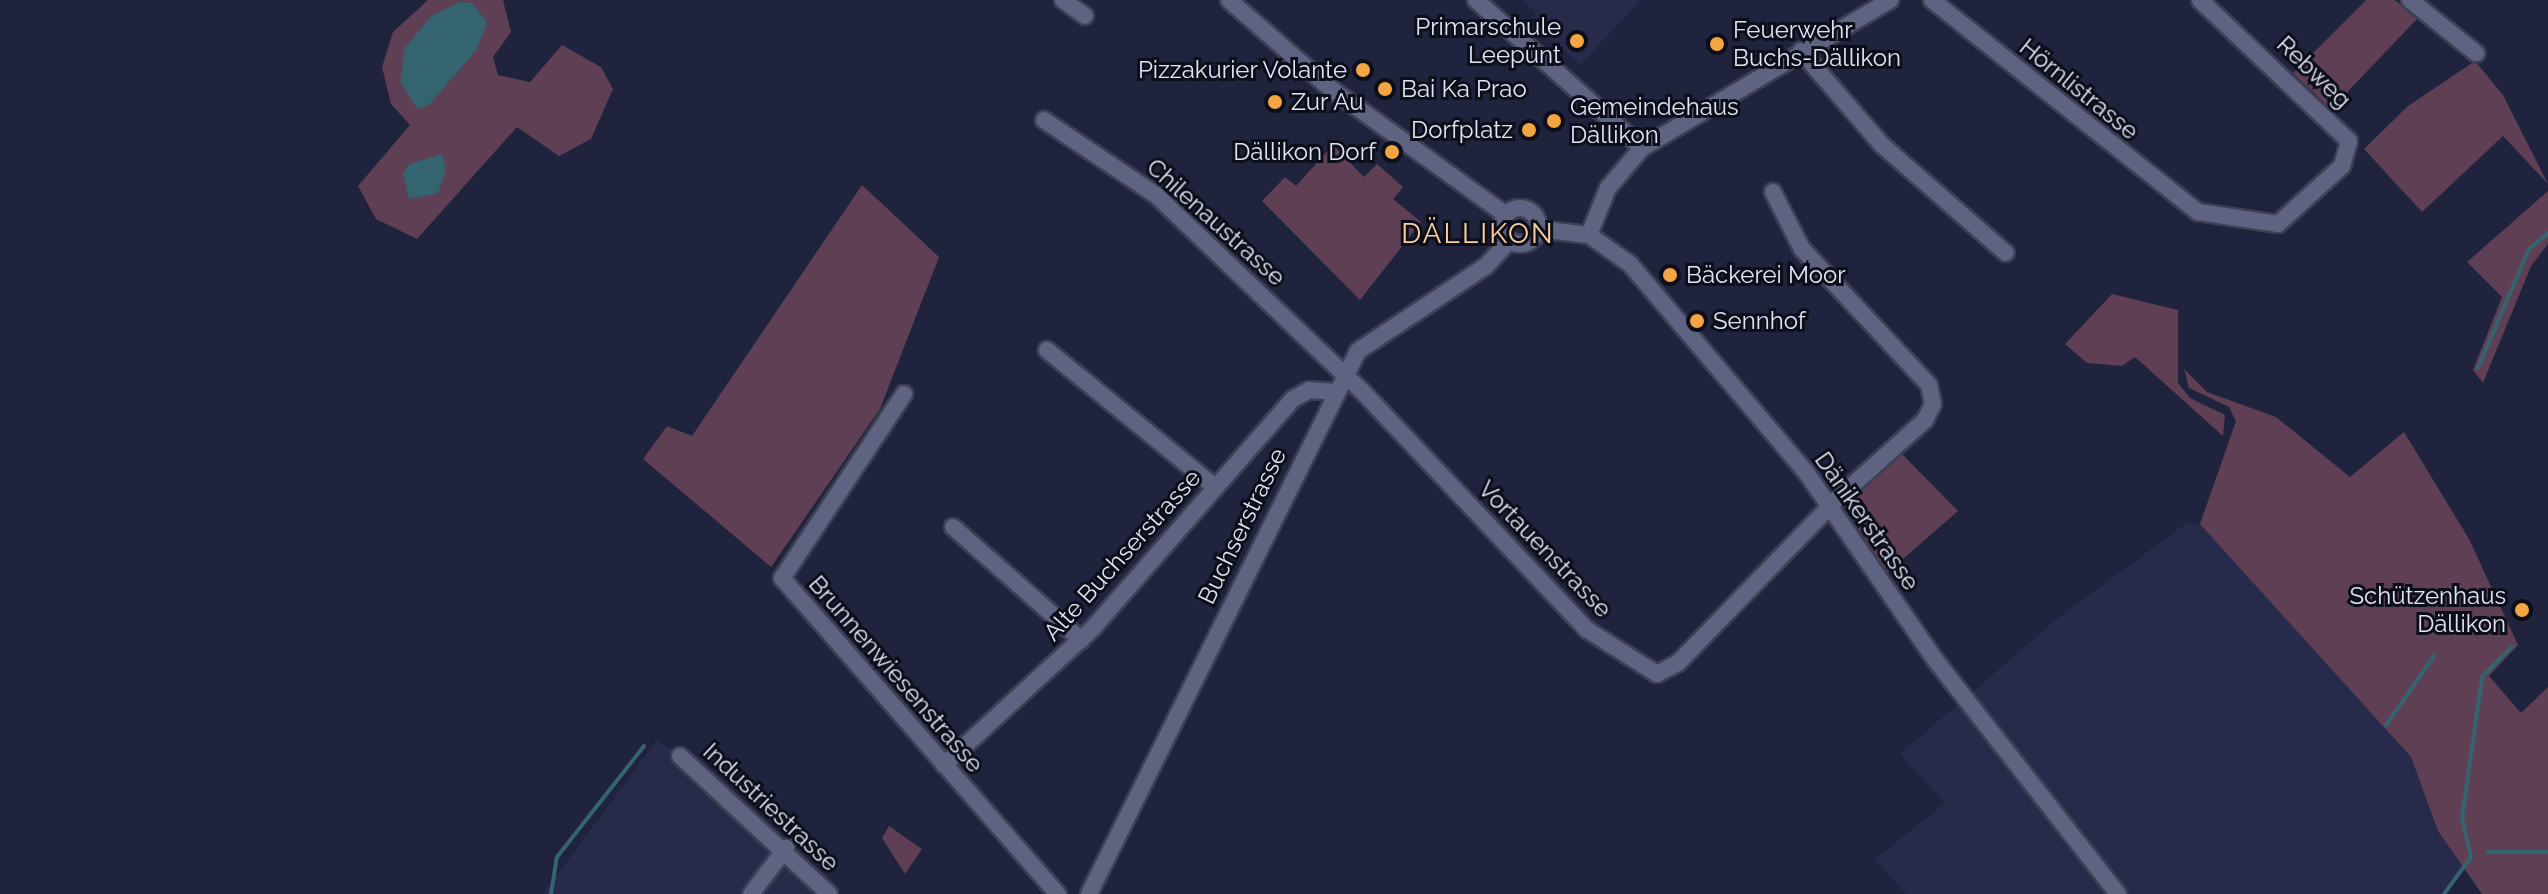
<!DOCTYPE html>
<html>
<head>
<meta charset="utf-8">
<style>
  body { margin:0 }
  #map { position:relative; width:2548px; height:894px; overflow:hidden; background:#20233d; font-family:Raleway,sans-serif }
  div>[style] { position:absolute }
  .built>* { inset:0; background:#272a4b }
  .green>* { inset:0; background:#5e3f54 }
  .water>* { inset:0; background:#356471 }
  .stream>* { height:4px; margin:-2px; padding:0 2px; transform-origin:2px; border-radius:2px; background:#356471 }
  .roads { filter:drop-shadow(2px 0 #3e3f55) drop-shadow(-2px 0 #3e3f55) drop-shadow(0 2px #3e3f55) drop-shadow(0 -2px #3e3f55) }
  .minor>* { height:16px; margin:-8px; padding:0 8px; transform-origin:8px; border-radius:8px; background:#5f6382 }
  .minor>.ring { margin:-8px; padding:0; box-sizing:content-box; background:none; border:16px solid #5f6382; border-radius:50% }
  .dots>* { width:22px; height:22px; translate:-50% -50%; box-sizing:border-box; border:4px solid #0c0e19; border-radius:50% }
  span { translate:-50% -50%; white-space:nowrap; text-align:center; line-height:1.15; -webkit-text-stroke:6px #0c0e19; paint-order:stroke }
  .poi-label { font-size:24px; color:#e0e3f5 }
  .right { translate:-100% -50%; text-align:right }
  .left { translate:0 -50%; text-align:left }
  .street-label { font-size:24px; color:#e0e3f5 }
  .quarter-label { font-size:28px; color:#face9e; letter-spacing:2px }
</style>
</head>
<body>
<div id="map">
  <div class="built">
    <div style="clip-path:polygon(1521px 0,1641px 0,1580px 65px,1535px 26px,1535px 12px)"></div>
    <div style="clip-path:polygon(2188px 522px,2209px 526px,2411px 757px,2438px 831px,2465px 868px,2440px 894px,1906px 894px,1875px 859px,1945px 803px,1900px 754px,2061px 616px)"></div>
    <div style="clip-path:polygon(657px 740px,709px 777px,829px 894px,543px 894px)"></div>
  </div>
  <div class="green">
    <div style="clip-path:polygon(428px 0,503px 0,511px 32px,493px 57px,498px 75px,530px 82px,562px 45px,601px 67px,613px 89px,591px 139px,559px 156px,517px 127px,417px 239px,376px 219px,358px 186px,410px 125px,391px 104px,382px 67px,393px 32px)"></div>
    <div style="clip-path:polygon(2366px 0,2395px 0,2418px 18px,2331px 109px,2293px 73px)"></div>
    <div style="clip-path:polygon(2475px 61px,2503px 95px,2548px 184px,2503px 136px,2422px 212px,2364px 149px,2408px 106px)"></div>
    <div style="clip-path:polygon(1333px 145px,1364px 177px,1377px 164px,1403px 187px,1393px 199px,1421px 222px,1360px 300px,1262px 201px,1285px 177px,1296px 186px)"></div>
    <div style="clip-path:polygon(862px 185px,939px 257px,880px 409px,771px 567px,643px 459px,667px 426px,692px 436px)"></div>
    <div style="clip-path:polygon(2548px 191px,2548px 244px,2531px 266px,2483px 383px,2473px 370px,2502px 297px,2467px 262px)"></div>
    <div style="clip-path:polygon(2112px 294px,2178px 310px,2178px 383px,2190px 398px,2225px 415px,2223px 436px,2135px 357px,2122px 366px,2087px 363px,2065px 344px)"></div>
    <div style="clip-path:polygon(2184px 369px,2207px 392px,2276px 417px,2350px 477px,2404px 432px,2469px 539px,2518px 645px,2489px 676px,2521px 713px,2548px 687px,2548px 894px,2482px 894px,2438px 831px,2411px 757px,2200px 524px,2236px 421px,2229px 407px,2189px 388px)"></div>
    <div style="clip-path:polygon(1899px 451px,1958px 511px,1887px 573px,1844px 506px)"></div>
    <div style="clip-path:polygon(889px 826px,922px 849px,905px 874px,882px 838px)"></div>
  </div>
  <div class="water">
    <div style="clip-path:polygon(459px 2px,472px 3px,487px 22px,477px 49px,429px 105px,417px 109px,400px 81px,405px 48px,431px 16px)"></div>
    <div style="clip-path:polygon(442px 154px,446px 170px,438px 193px,409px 199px,403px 174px,409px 164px)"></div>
  </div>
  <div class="stream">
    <div style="left:2478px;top:368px;width:129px;rotate:-66.8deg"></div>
    <div style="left:2529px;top:249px;width:25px;rotate:-40deg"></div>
    <div style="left:2386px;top:725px;width:84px;rotate:-55.2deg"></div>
    <div style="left:2488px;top:852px;width:60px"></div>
    <div style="left:551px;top:894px;width:37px;rotate:-81deg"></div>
    <div style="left:557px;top:857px;width:141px;rotate:-51.9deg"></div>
    <div style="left:2444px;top:894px;width:46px;rotate:-53.9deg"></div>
    <div style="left:2471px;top:857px;width:40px;rotate:-103deg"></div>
    <div style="left:2462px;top:818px;width:142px;rotate:-81.9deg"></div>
    <div style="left:2482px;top:677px;width:43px;rotate:-45.9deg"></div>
  </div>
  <div class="roads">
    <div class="minor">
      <div style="left:1063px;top:0;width:27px;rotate:36deg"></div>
      <div style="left:1229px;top:0;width:134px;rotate:41.1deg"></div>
      <div style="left:1330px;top:88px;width:217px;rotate:35.8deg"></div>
      <div style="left:1476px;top:0;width:222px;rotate:41.7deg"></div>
      <div style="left:1932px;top:0;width:340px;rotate:38.6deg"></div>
      <div style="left:2198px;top:212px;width:81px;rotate:8.5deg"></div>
      <div style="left:2278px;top:224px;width:86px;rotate:-42.2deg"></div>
      <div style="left:2342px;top:166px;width:26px;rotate:-74deg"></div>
      <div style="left:2349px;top:141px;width:205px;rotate:-136.6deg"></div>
      <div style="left:2410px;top:0;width:85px;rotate:38.8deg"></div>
      <div style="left:1801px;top:51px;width:124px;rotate:49.2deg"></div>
      <div style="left:1882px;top:145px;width:164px;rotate:41.1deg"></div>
      <div style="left:1044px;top:120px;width:135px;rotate:33.8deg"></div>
      <div style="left:1156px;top:195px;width:284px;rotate:43.6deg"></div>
      <div style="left:1362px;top:391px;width:327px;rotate:46.7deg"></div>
      <div style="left:1586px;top:629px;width:84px;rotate:32.4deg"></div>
      <div style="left:1657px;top:674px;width:24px;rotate:-28deg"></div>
      <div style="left:1678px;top:663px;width:228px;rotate:-45.9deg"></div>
      <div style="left:1837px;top:499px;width:118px;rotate:-41.9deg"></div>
      <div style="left:1925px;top:420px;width:18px;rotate:-63deg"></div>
      <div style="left:1933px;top:404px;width:19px;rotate:-102deg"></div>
      <div style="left:1929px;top:385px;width:186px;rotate:-133deg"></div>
      <div style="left:1802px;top:249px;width:64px;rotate:-117deg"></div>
      <div class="ring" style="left:1502px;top:208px;width:20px;height:20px"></div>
      <div style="left:1538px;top:229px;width:51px;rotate:6.7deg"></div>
      <div style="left:1589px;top:235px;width:50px;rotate:35.3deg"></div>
      <div style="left:1630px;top:264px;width:272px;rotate:49.8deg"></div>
      <div style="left:1806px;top:472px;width:229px;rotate:55.5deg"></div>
      <div style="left:1936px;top:661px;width:296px;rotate:52deg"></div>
      <div style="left:1589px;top:235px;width:51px;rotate:-68deg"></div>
      <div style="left:1608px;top:188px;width:52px;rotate:-49.6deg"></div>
      <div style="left:1642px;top:148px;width:289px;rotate:-30.8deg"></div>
      <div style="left:1047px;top:350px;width:217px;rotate:39.2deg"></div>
      <div style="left:904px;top:394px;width:221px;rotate:123.5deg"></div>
      <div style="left:782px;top:578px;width:420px;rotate:48.9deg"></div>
      <div style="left:953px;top:527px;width:171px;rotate:41.4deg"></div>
      <div style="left:680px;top:756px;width:203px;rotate:42.8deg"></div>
      <div style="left:944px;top:765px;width:202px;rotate:-42.6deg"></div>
      <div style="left:1093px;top:628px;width:304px;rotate:-48.9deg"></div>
      <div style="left:1293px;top:399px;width:18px;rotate:-29deg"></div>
      <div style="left:1309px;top:390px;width:26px;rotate:4deg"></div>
      <div style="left:751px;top:894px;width:58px;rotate:-52.7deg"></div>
      <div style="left:1089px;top:894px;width:606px;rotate:-63.65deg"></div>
      <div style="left:1358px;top:351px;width:154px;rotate:-33.6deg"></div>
      <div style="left:1486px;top:266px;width:34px;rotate:-47deg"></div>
    </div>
  </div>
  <div class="dots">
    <div style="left:1577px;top:41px;background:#f2a541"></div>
    <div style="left:1717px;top:44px;background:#f2a541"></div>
    <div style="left:1363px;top:70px;background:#f2a541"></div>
    <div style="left:1385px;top:89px;background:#f2a541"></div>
    <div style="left:1275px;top:102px;background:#f2a541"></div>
    <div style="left:1554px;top:121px;background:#f2a541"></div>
    <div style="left:1529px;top:130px;background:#f2a541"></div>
    <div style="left:1392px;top:152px;background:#f2a541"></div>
    <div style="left:1670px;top:275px;background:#f2a541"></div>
    <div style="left:1697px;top:321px;background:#f2a541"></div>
    <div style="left:2522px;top:610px;background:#f2a541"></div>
  </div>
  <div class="poi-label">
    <span class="right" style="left:1561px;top:41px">Primarschule<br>Leepünt</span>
    <span class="left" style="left:1733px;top:44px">Feuerwehr<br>Buchs-Dällikon</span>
    <span class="right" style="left:1347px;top:70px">Pizzakurier Volante</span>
    <span class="left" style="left:1401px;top:89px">Bai Ka Prao</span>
    <span class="left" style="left:1291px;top:102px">Zur Au</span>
    <span class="left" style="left:1570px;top:121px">Gemeindehaus<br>Dällikon</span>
    <span class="right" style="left:1513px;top:130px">Dorfplatz</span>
    <span class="right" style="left:1376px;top:152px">Dällikon Dorf</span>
    <span class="left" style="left:1686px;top:275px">Bäckerei Moor</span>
    <span class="left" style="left:1713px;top:321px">Sennhof</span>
    <span class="right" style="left:2506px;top:610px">Schützenhaus<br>Dällikon</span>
  </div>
  <div class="street-label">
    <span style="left:2314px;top:72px;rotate:44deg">Rebweg</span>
    <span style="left:2079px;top:89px;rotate:39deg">Hörnlistrasse</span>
    <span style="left:1216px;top:222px;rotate:42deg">Chilenaustrasse</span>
    <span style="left:1867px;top:521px;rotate:55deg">Dänikerstrasse</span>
    <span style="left:1242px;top:526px;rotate:-64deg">Buchserstrasse</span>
    <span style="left:1545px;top:549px;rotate:46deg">Vortauenstrasse</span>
    <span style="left:1122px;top:555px;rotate:-48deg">Alte Buchserstrasse</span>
    <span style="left:896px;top:674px;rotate:49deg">Brunnenwiesenstrasse</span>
    <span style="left:771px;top:807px;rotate:43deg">Industriestrasse</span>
  </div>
  <div class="quarter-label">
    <span style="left:1478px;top:234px">DÄLLIKON</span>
  </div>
</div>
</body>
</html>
